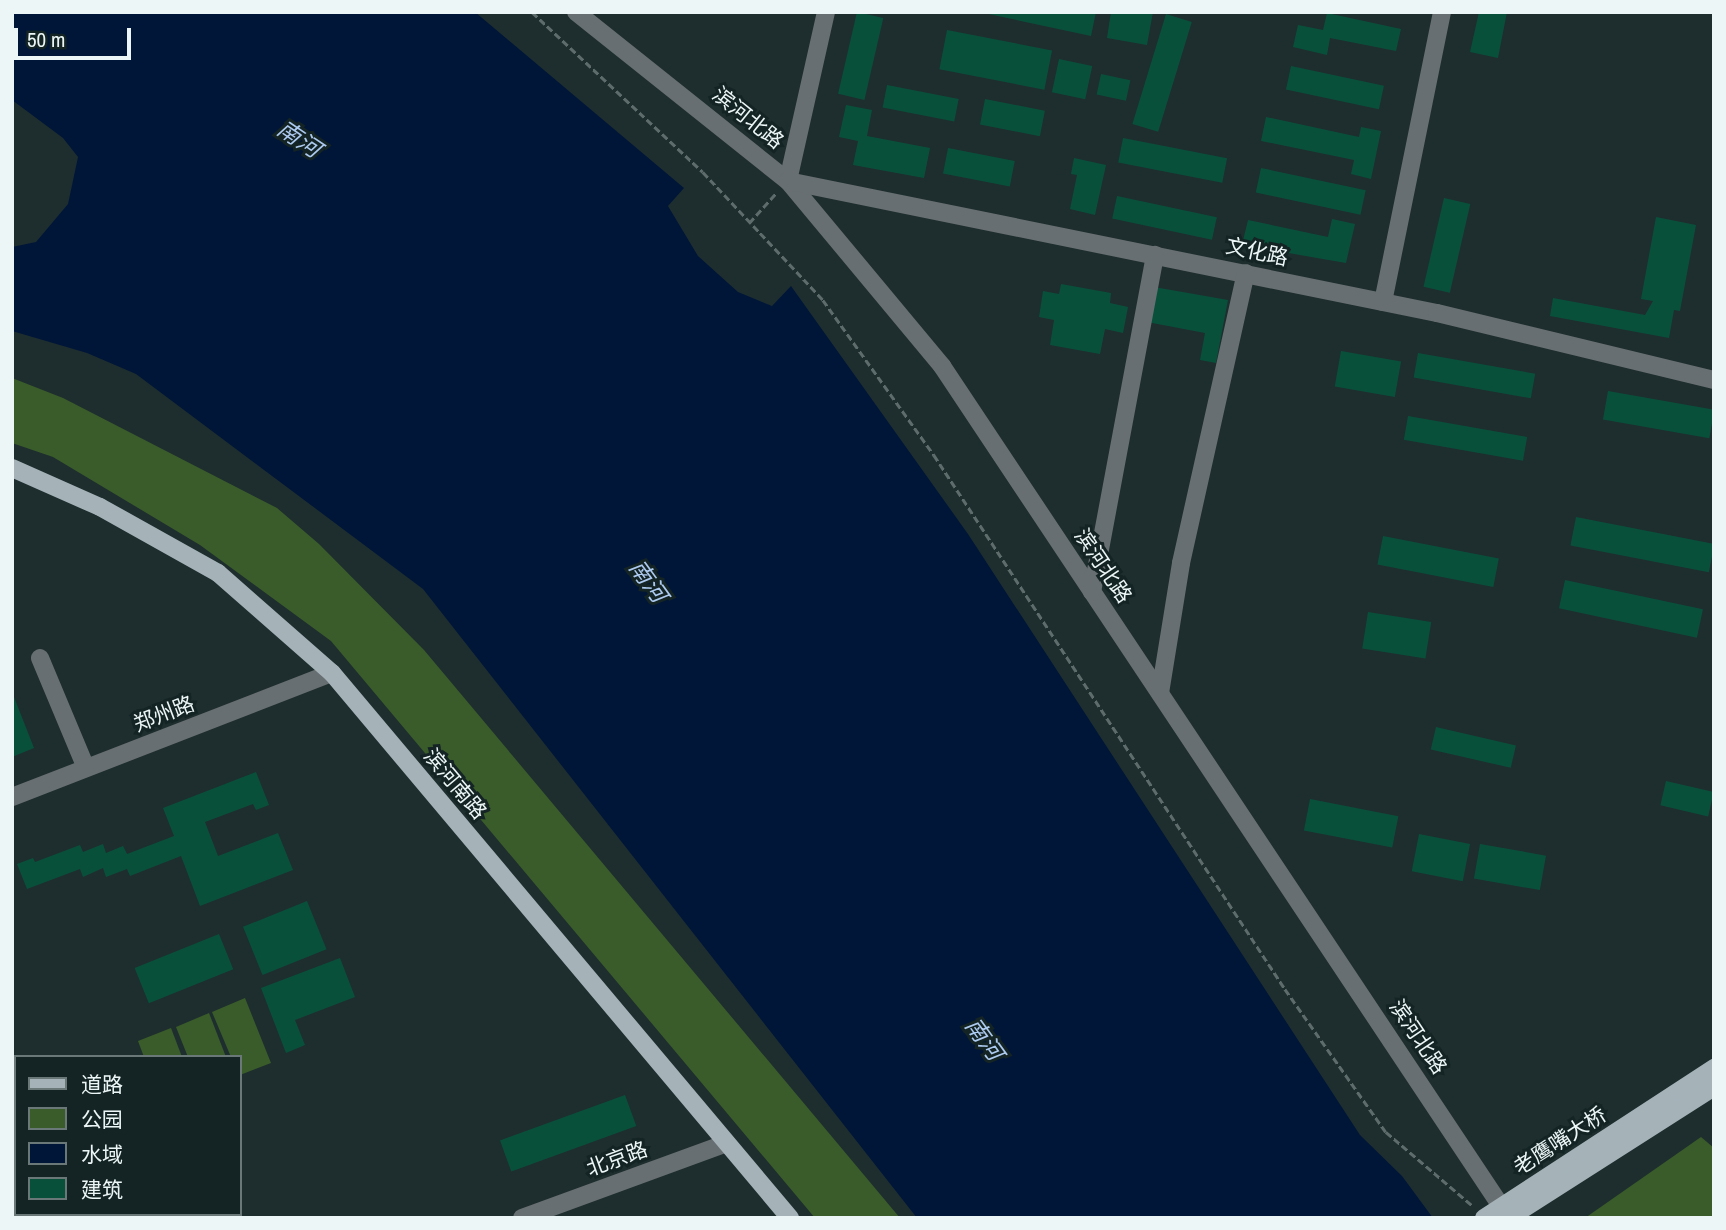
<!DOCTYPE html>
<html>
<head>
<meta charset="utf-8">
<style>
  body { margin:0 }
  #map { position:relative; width:1726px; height:1230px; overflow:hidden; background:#1e2e2e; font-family:"Archivo Narrow","Noto Sans SC",sans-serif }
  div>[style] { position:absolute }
  .green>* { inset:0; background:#3a5c2a }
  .water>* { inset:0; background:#001639 }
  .building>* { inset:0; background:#09503b; transform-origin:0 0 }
  .path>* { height:2.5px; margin-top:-1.25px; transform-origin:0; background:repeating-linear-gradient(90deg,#5e6c6c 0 7px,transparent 0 10.5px) }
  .minor>* { height:18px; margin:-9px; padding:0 9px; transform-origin:9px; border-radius:9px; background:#686f72 }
  .major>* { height:18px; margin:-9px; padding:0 9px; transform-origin:9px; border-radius:9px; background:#a5b3b9 }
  span { translate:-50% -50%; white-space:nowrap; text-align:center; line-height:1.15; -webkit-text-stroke:6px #142424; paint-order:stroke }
  .street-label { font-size:21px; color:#ecf6f6 }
  .water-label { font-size:23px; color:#acc9ef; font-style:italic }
  .frame { position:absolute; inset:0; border:14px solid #ecf6f6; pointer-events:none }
  .legend { position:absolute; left:14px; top:1055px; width:228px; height:161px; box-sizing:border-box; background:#142424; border:2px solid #6a7878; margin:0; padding:9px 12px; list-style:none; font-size:21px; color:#ecf6f6 }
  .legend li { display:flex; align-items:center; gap:14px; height:35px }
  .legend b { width:35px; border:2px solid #6a7878 }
  .scale { position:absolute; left:14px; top:28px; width:117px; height:32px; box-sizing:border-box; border:4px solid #ecf6f6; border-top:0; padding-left:9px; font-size:21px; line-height:24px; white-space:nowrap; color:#ecf6f6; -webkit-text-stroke:5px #142424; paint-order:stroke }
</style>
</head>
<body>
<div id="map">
  <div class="green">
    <div style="clip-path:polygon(12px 378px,63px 398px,277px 508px,319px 544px,424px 650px,900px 1218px,815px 1218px,331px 641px,200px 545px,53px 457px,12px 443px)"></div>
    <div style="clip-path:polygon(245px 998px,271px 1063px,240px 1075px,240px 1057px,231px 1057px,212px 1012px)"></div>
    <div style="clip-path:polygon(209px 1013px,226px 1057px,188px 1057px,176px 1027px)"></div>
    <div style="clip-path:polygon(171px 1028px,182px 1057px,144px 1057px,138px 1041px)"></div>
    <div style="clip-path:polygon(1701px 1137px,1714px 1148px,1714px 1218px,1585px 1218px)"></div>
  </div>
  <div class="water">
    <div style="clip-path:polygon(12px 12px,475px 12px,684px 188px,668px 206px,698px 256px,738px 292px,772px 306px,791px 286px,968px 534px,1360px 1135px,1402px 1176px,1433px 1218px,917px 1218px,423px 589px,136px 374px,87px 353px,12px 331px,12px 247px,36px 242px,68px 204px,78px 157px,63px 138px,12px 100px)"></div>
  </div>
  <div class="building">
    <div style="left:857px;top:12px;width:27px;height:84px;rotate:13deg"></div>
    <div style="clip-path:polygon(979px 12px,1096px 12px,1091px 36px)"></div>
    <div style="clip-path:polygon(1111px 12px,1153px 12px,1147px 45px,1107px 38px)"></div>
    <div style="clip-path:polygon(1479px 12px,1507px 12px,1498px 58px,1470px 52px)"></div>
    <div style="clip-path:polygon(1327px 13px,1401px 29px,1396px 51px,1330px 38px,1327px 55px,1293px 47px,1298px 25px,1323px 30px)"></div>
    <div style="left:1166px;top:14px;width:27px;height:115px;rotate:17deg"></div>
    <div style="left:947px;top:30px;width:107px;height:40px;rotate:11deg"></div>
    <div style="left:1059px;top:59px;width:34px;height:34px;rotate:12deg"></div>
    <div style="left:1291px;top:66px;width:95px;height:24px;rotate:12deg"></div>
    <div style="left:1101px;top:74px;width:30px;height:21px;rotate:12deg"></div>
    <div style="left:887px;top:85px;width:73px;height:23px;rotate:11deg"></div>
    <div style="left:985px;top:99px;width:61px;height:26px;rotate:11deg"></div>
    <div style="clip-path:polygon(846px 105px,872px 110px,867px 136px,930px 148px,924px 178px,853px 165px,858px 141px,839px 137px)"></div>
    <div style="clip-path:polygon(1266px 117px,1359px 137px,1361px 127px,1381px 131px,1371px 179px,1351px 174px,1354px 160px,1261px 141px)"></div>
    <div style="left:1123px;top:138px;width:106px;height:25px;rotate:11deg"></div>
    <div style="left:948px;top:148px;width:68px;height:26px;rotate:11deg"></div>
    <div style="clip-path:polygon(1074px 158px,1106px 165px,1095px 215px,1070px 209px,1077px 175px,1071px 174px)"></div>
    <div style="left:1261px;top:168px;width:107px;height:25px;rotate:12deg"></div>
    <div style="left:1117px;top:196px;width:102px;height:23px;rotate:12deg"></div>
    <div style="left:1444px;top:198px;width:27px;height:91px;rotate:13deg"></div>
    <div style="clip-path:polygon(1656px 217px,1696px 225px,1680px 311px,1674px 310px,1669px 338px,1550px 316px,1553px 298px,1645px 315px,1653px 301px,1641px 299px)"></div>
    <div style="clip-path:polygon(1332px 219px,1355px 224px,1346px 263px,1242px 245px,1248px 220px,1328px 237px)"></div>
    <div style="clip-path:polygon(1061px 284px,1111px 293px,1110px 303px,1128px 307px,1123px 333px,1105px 329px,1100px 354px,1050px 345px,1054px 320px,1039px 317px,1043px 291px,1059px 294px)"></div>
    <div style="clip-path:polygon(1154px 287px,1228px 300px,1216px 363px,1200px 360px,1205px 333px,1147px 322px)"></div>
    <div style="left:1341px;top:351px;width:61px;height:36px;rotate:10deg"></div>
    <div style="left:1418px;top:353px;width:119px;height:25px;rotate:10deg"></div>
    <div style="left:1608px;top:391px;width:108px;height:29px;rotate:10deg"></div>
    <div style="left:1408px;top:416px;width:121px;height:24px;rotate:10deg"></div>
    <div style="left:1576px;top:517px;width:141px;height:29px;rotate:11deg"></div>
    <div style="left:1383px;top:536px;width:118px;height:29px;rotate:11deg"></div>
    <div style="left:1565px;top:580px;width:141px;height:29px;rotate:12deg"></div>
    <div style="left:1368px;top:612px;width:64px;height:37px;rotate:9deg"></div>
    <div style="clip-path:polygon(12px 692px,34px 748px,12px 757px)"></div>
    <div style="left:1436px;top:727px;width:82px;height:23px;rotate:13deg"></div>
    <div style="clip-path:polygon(256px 772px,269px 805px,256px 810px,253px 804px,205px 822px,218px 856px,278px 833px,293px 870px,200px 906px,181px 856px,130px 876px,127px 869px,106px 877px,103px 868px,83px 877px,80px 869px,27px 889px,17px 864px,33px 858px,35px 862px,80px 845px,83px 852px,103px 844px,106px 853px,123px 846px,127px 854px,174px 836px,163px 808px)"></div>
    <div style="left:1666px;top:781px;width:49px;height:25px;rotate:13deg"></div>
    <div style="left:1310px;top:799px;width:90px;height:32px;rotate:11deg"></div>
    <div style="left:1419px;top:834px;width:52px;height:38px;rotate:11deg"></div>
    <div style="left:1480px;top:844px;width:67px;height:35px;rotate:10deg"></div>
    <div style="left:307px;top:901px;width:52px;height:69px;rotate:68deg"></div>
    <div style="left:219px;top:934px;width:38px;height:91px;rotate:68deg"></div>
    <div style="clip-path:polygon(340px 958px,355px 997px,295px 1020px,305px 1045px,286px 1053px,261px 988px)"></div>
    <div style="left:625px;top:1095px;width:33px;height:133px;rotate:70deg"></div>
  </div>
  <div class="path">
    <div style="left:532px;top:12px;width:234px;rotate:43.1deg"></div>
    <div style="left:703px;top:172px;width:175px;rotate:46.8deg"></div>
    <div style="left:823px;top:300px;width:191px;rotate:54.4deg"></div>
    <div style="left:934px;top:455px;width:639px;rotate:56.68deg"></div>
    <div style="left:1285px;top:989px;width:175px;rotate:54.8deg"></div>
    <div style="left:1386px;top:1132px;width:114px;rotate:40.4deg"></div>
    <div style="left:749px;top:223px;width:42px;rotate:-47.9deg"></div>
  </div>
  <div class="minor">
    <div style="left:576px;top:12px;width:271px;rotate:38.6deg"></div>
    <div style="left:788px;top:181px;width:241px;rotate:50.2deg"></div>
    <div style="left:942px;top:366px;width:1023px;rotate:56.36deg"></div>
    <div style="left:826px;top:12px;width:173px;rotate:102.7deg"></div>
    <div style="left:788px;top:181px;width:662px;rotate:11.5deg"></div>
    <div style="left:1437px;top:313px;width:285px;rotate:13.6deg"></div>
    <div style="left:1383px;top:302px;width:296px;rotate:-78.5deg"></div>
    <div style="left:1092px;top:592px;width:343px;rotate:-79.4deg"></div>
    <div style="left:40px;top:658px;width:119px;rotate:67.3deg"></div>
    <div style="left:1160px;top:693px;width:132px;rotate:-80.8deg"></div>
    <div style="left:1181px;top:563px;width:297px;rotate:-77.4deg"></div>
    <div style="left:12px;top:797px;width:343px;rotate:-21.2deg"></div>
    <div style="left:522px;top:1218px;width:218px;rotate:-20.1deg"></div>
  </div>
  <div class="major">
    <div style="left:12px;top:468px;width:96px;rotate:23.9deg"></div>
    <div style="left:100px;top:507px;width:135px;rotate:29.2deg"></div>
    <div style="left:218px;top:573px;width:152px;rotate:41.3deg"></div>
    <div style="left:332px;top:673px;width:712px;rotate:49.96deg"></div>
    <div style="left:1484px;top:1218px;width:275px;rotate:-33.1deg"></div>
    <div style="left:1509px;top:1218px;width:243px;rotate:-32.6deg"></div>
  </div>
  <div class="street-label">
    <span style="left:748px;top:118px;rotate:39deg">滨河北路</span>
    <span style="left:1257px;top:252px;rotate:12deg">文化路</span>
    <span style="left:1103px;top:566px;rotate:56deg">滨河北路</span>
    <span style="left:164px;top:714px;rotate:-21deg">郑州路</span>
    <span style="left:455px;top:784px;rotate:50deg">滨河南路</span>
    <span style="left:1418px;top:1037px;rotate:56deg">滨河北路</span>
    <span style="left:1560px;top:1141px;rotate:-33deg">老鹰嘴大桥</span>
    <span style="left:617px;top:1159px;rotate:-20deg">北京路</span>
  </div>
  <div class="water-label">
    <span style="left:299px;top:139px;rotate:34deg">南河</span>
    <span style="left:648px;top:581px;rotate:54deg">南河</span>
    <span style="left:984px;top:1039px;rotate:54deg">南河</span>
  </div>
  <div class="frame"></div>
  <ul class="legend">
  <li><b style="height:9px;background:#a5b3b9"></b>道路</li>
  <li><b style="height:19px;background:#3a5c2a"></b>公园</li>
  <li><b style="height:19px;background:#001639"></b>水域</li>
  <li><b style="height:19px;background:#09503b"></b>建筑</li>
  </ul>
  <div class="scale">50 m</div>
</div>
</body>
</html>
